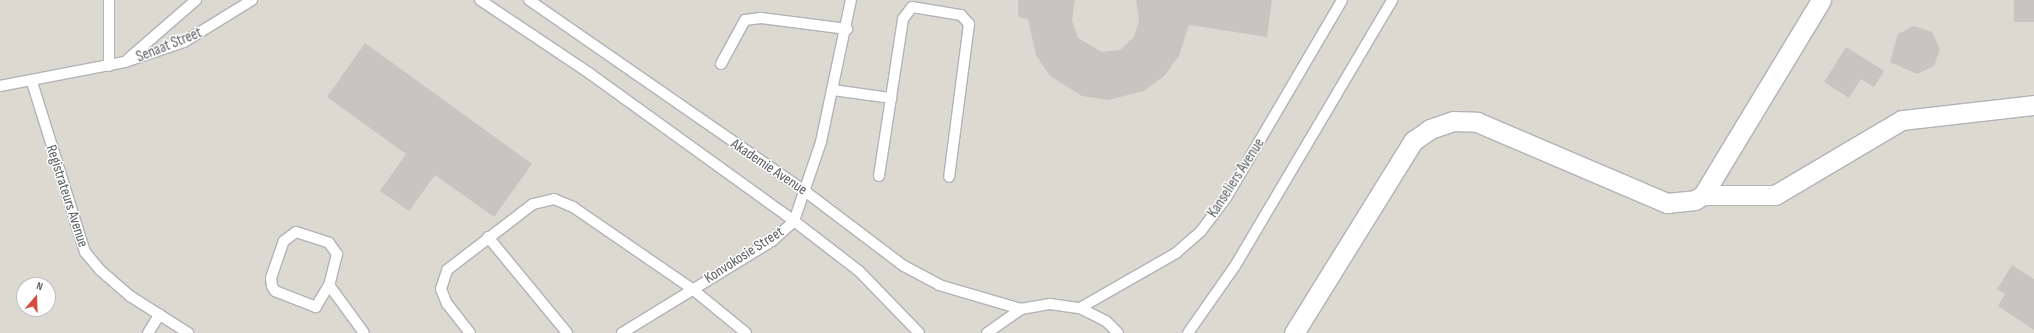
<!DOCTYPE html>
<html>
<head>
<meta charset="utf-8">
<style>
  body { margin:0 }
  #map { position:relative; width:2034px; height:333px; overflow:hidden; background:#eceae3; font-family:"Sofia Sans Condensed",sans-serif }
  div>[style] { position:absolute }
  .education>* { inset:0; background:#dcd9d1 }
  .building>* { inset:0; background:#c8c5c0; transform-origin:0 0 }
  .roads { filter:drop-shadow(1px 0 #b0b3b7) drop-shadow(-1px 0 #b0b3b7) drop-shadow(0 1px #b0b3b7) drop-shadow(0 -1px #b0b3b7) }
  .service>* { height:10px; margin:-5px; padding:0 5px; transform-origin:5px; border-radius:5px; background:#fff }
  .minor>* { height:19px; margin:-9.5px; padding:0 9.5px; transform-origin:9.5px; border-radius:9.5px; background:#fff }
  span { translate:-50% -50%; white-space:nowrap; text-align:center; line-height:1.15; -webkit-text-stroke:3px #fff; paint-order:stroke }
  .street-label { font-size:15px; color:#5b5e62 }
  .north { position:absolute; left:16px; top:277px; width:40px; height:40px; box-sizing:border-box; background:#fff; border:1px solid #bdbfc0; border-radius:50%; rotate:19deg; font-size:11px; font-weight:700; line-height:16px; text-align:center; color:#5b5e62 }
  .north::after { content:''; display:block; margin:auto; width:14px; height:18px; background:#d74b3e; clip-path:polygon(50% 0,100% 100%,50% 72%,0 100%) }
</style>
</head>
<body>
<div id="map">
  <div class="education">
    <div style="clip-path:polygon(evenodd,0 0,2034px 0,2034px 333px,0 333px,0 0,24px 285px,48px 285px,48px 309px,24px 309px,24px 285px)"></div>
  </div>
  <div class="building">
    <div style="clip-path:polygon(1018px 0,1075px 0,1072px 20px,1078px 38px,1102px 52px,1120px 50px,1134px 37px,1139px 20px,1136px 0,1272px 0,1267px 37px,1189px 25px,1179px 56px,1164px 76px,1144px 91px,1108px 100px,1082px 96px,1050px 76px,1036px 55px,1028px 19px,1018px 17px)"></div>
    <div style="left:2014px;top:0;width:20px;height:22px"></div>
    <div style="clip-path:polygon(1914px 26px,1932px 32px,1940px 49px,1934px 66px,1917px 74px,1890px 62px,1898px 34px)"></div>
    <div style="clip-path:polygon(365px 43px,532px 164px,494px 217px,435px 175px,409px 211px,380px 191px,406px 154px,327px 97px)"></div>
    <div style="clip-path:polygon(1846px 47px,1884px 71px,1874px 87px,1861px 79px,1849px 98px,1824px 82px)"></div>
    <div style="clip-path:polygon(2012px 265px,2034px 279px,2034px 330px,1998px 306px,2005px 294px,1997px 289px)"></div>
  </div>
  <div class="roads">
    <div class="service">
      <div style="left:109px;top:0;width:66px;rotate:90deg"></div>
      <div style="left:480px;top:0;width:131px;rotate:33.8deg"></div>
      <div style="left:589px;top:73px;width:253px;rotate:35.8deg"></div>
      <div style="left:794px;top:221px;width:82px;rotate:37.6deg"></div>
      <div style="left:859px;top:271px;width:86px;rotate:45.9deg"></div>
      <div style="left:529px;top:0;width:337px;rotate:34.7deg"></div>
      <div style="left:806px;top:192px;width:123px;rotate:37.1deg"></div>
      <div style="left:904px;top:266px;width:40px;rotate:28deg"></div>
      <div style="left:939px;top:285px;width:85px;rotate:16.3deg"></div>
      <div style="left:128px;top:59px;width:90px;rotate:-40.9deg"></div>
      <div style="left:721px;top:64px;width:50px;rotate:-61.4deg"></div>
      <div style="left:745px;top:20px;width:16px;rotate:-7deg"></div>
      <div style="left:761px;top:18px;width:87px;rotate:7.3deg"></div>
      <div style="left:32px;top:82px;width:178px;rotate:72.7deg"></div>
      <div style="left:85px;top:252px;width:23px;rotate:50deg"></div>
      <div style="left:100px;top:270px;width:40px;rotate:41deg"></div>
      <div style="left:130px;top:296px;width:69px;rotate:32.5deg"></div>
      <div style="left:0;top:86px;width:127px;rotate:-10.9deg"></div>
      <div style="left:125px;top:62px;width:62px;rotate:-18.7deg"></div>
      <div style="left:184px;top:42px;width:80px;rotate:-31.7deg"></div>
      <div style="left:833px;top:90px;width:59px;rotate:7.9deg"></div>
      <div style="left:879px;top:176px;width:159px;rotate:-81.3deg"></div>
      <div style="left:903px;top:19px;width:15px;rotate:-53deg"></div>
      <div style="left:912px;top:7px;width:50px;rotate:9.3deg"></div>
      <div style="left:961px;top:15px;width:12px;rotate:48deg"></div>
      <div style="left:969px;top:24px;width:154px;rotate:97.4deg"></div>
      <div style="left:296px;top:232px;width:35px;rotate:18deg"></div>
      <div style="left:329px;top:243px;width:14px;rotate:54deg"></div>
      <div style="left:337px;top:254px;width:32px;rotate:104deg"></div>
      <div style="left:329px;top:285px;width:26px;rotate:121deg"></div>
      <div style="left:316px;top:307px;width:44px;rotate:-158.7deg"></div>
      <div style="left:275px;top:291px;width:6px;rotate:-121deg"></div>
      <div style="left:272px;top:286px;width:8px;rotate:-97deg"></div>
      <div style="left:271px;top:278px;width:39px;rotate:-71deg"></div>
      <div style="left:284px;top:241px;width:15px;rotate:-37deg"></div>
      <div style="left:488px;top:237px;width:124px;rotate:50.5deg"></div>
      <div style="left:329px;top:285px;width:59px;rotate:53.9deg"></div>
      <div style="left:1080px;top:308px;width:111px;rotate:-29.8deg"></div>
      <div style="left:1176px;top:253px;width:33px;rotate:-41deg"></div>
      <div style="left:1201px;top:231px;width:41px;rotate:-52.9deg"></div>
      <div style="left:1226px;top:198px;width:229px;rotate:-59.6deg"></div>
      <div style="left:148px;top:333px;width:22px;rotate:-58deg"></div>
      <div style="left:470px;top:333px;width:37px;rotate:-128deg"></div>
      <div style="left:447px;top:304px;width:16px;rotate:-112deg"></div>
      <div style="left:441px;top:289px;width:20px;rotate:-72deg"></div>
      <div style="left:447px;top:270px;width:108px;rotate:-37.5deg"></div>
      <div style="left:533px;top:204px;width:22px;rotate:-13deg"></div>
      <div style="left:554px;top:199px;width:21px;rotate:23deg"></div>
      <div style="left:573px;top:207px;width:143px;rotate:34.5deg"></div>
      <div style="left:691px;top:288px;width:71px;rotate:39.3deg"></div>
      <div style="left:622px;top:333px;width:176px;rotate:-31.5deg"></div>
      <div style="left:772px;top:241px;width:30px;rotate:-42deg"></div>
      <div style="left:794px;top:221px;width:83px;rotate:-71.1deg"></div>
      <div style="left:821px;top:142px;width:145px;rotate:-78.1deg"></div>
      <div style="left:987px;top:333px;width:42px;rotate:-35.2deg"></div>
      <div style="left:1021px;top:309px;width:29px;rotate:-10deg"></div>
      <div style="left:1050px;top:304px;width:30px;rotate:8deg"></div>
      <div style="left:1080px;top:308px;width:29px;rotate:27deg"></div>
      <div style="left:1106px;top:321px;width:17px;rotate:45deg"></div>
      <div style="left:1188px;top:333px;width:82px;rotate:-55deg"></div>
      <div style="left:1235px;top:266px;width:309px;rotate:-59.4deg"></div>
    </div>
    <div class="minor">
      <div style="left:1703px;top:195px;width:72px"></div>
      <div style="left:1775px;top:195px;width:147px;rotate:-30.6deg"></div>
      <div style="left:1902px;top:120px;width:133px;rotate:-6.5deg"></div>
      <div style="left:1294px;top:333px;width:226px;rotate:-58.2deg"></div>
      <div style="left:1413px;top:141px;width:21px;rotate:-35deg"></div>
      <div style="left:1430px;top:129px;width:24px;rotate:-19deg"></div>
      <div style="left:1453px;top:121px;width:24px;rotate:2deg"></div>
      <div style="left:1477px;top:122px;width:207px;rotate:23.1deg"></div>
      <div style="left:1667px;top:203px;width:28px;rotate:-6deg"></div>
      <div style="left:1695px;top:200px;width:9px;rotate:-32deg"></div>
      <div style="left:1703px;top:195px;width:228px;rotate:-58.8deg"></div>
    </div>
  </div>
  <div class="street-label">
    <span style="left:169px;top:45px;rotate:-22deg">Senaat Street</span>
    <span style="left:769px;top:167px;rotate:34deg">Akademie Avenue</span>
    <span style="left:1236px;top:178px;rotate:-57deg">Kanseliers Avenue</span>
    <span style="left:67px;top:196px;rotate:72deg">Registrateurs Avenue</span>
    <span style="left:744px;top:255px;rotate:-33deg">Konvokosie Street</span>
  </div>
  <div class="north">N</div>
</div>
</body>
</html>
